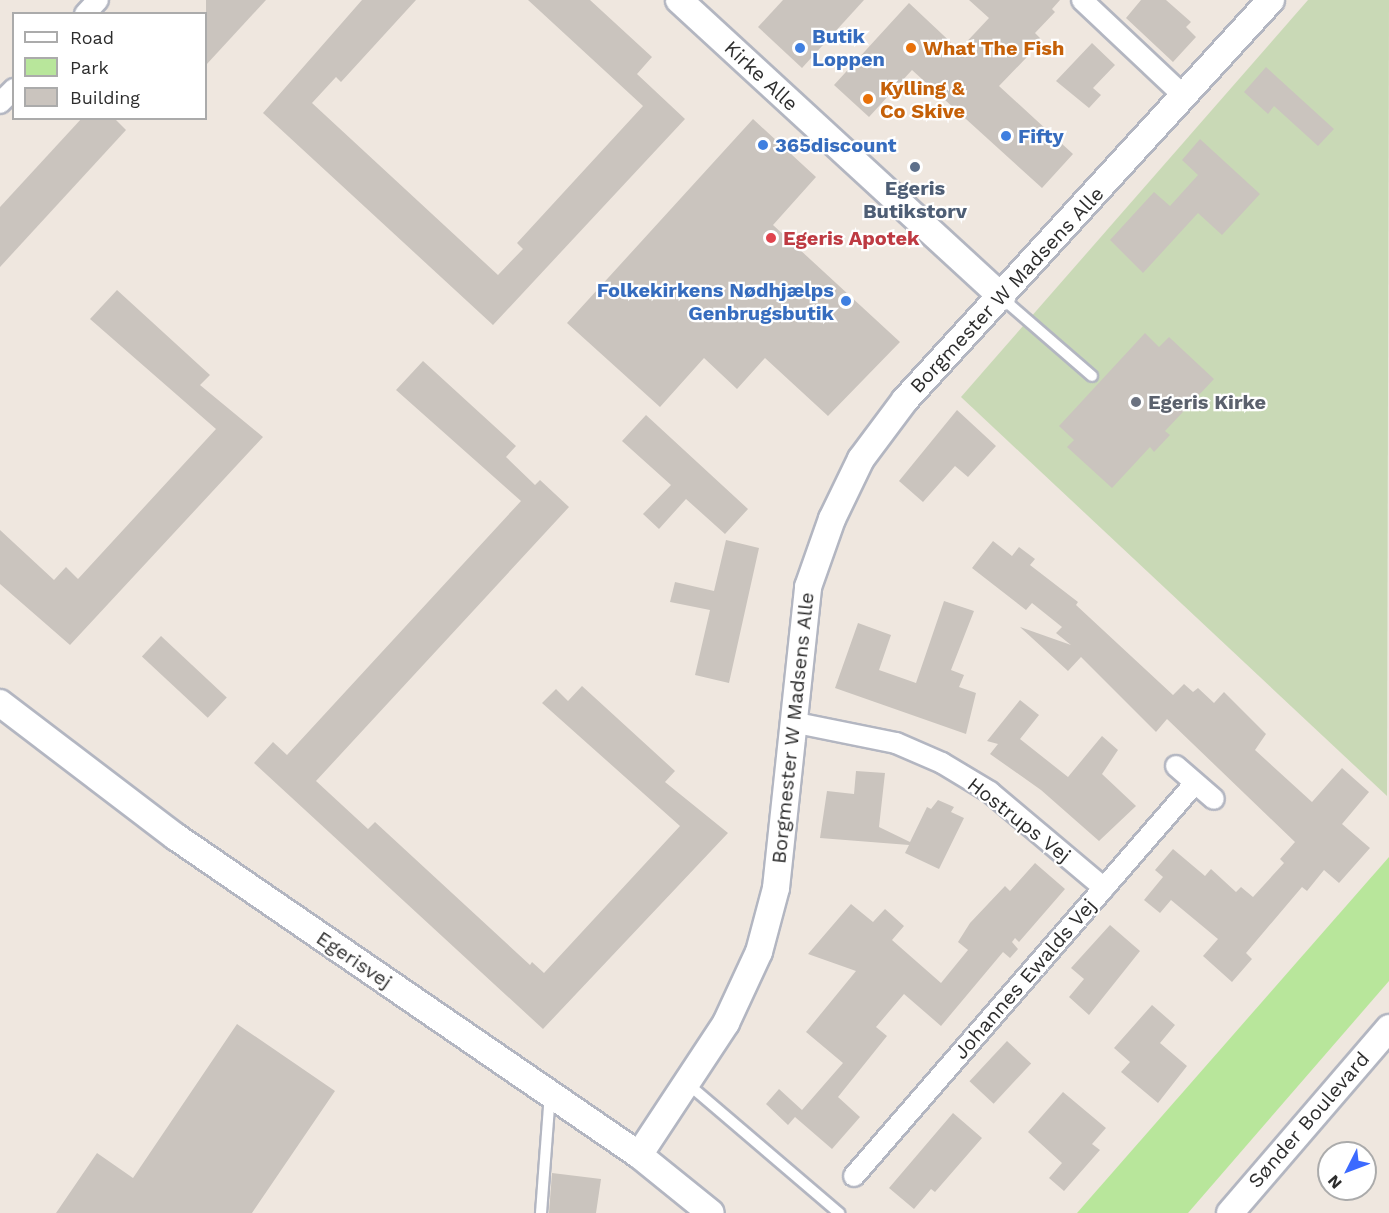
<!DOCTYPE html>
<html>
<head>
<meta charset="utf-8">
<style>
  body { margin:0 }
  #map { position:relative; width:1389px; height:1213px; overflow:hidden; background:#efe7df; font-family:"Work Sans",sans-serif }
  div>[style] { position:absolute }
  .green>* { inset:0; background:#b8e69b }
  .cemetery>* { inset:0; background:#c9d9b6 }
  .building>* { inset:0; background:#cac4be; transform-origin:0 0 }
  .roads { filter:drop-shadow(2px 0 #b3b6c1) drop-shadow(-2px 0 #b3b6c1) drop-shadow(0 2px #b3b6c1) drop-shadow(0 -2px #b3b6c1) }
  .service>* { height:10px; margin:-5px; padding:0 5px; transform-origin:5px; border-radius:5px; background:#fff }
  .minor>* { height:20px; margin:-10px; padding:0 10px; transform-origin:10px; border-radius:10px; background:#fff }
  .tertiary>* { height:26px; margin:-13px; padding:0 13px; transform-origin:13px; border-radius:13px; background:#fff }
  .dots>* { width:16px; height:16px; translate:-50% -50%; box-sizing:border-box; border:3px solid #fff; border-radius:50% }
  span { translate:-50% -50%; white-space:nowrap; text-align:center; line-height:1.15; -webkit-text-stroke:4.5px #fff; paint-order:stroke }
  .shop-label { font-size:20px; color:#366cbe; font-weight:700 }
  .left { translate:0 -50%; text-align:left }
  .right { translate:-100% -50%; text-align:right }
  .food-label { font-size:20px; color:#c56008; font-weight:700 }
  .street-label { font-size:20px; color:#2d2d2d }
  .service-label { font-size:20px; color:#4e5e75; font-weight:700 }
  .health-label { font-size:20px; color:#be3a42; font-weight:700 }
  .worship-label { font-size:20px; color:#5b616d; font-weight:700 }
  .legend { position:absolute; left:12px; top:12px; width:195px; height:108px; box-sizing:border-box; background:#fff; border:2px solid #ababab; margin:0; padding:8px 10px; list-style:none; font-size:18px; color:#2d2d2d }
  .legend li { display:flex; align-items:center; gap:12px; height:30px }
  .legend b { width:30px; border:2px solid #ababab }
  .north { position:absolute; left:1317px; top:1141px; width:60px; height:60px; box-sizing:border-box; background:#fff; border:2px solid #ababab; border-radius:50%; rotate:228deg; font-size:16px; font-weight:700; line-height:24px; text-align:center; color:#2d2d2d }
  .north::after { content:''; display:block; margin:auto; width:21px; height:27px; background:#3c6aff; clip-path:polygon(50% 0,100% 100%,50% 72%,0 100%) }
</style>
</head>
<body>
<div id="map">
  <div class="green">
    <div style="clip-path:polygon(1389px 857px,1389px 981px,1188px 1213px,1077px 1213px)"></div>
  </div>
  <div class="cemetery">
    <div style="clip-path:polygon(1308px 0,1389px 0,1387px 796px,961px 397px)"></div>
  </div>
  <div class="building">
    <div style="clip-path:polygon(206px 0,266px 0,206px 65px)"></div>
    <div style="clip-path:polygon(362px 0,416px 0,341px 82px,336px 77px,312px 103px,498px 275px,523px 249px,517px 243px,643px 106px,528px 0,590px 0,652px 57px,637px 74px,685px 119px,493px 325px,263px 113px)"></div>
    <div style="clip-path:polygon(783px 0,864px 0,802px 68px,758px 27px)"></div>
    <div style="clip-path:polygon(969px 0,1060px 0,1052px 9px,1055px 12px,1035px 33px,1040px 38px,1024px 54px,1027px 57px,999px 86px,1073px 154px,1042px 188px,912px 70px,869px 117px,834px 85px,909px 3px,959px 50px,989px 18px)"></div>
    <div style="clip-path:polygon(1141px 0,1166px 0,1191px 22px,1186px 27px,1196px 37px,1173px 62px,1126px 18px)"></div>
    <div style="clip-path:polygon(1092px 43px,1115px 65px,1093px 88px,1101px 95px,1089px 108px,1056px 81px)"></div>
    <div style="clip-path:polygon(1266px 67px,1334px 129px,1318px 146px,1274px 106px,1268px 114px,1244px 92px)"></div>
    <div style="clip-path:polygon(82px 118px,114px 118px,126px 130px,0 267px,0 207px)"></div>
    <div style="clip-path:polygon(753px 119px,816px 177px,773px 225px,900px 342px,828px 416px,765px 358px,737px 389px,704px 358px,660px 407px,567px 323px)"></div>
    <div style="clip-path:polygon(1200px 139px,1260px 194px,1222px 235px,1198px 213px,1143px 273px,1110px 240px,1154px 192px,1170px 206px,1198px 175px,1182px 160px)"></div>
    <div style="clip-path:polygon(117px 290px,210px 375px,200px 385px,263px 437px,70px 645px,0 584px,0 530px,54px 580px,66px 567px,78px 579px,216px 429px,90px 319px)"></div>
    <div style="clip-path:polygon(1145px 333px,1159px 347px,1169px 337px,1214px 379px,1165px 431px,1170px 435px,1154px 452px,1150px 447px,1112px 488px,1067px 447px,1074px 440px,1059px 426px)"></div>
    <div style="clip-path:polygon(423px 361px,516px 446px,506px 457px,535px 485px,540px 480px,569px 507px,316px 781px,368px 829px,375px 822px,530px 965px,532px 962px,544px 973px,680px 826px,542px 703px,556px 689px,568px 701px,582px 686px,675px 771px,665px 782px,728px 833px,543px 1029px,254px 763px,273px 742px,287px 755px,521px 501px,396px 390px)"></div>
    <div style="clip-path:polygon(957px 410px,996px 446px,968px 477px,955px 466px,923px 502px,899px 481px)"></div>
    <div style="clip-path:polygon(646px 415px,748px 509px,725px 534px,686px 499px,659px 529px,643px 514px,671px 485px,622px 441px)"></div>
    <div style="clip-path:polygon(726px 540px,759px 548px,729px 683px,695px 675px,710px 610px,670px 602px,675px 582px,714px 591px)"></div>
    <div style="clip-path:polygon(993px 541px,1012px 556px,1019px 547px,1035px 559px,1030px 565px,1078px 602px,1076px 605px,1173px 695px,1184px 684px,1193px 692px,1198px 688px,1214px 703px,1224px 692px,1266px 734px,1255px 750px,1312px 802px,1342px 768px,1369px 792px,1342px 824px,1370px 848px,1339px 883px,1324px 870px,1307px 891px,1302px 887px,1246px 953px,1252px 959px,1232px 982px,1203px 956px,1218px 939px,1171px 900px,1160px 913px,1144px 900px,1163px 877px,1155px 870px,1173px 849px,1205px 876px,1211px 869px,1236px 892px,1241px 887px,1253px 897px,1284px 863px,1280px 859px,1295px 842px,1167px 719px,1156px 732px,1081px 657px,1068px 671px,1020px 627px,1071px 645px,1056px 633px,1062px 627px,1032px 603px,1026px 610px,972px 568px)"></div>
    <div style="clip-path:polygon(944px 601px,974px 611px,951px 670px,964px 675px,959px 687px,976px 693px,966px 734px,835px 688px,858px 623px,891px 635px,879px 670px,916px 683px)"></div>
    <div style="left:161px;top:636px;width:90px;height:28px;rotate:43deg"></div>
    <div style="clip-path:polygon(1020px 700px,1039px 715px,1020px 739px,1068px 777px,1102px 736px,1118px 750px,1102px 774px,1136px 806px,1099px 841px,1041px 790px,990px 754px,998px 744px,987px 741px)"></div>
    <div style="clip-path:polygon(856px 771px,885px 773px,879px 827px,910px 842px,927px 807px,931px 809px,938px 800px,954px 807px,951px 812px,964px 818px,939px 869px,905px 853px,909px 845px,820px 838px,827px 791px,854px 794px)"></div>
    <div style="clip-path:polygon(1035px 863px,1065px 889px,1019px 942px,1015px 938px,1012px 942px,1018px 949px,1010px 958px,1003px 952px,941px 1026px,904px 994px,876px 1027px,887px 1036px,838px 1097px,860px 1117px,832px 1149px,795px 1117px,788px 1125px,766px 1104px,779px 1089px,802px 1110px,843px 1063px,806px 1032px,856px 971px,808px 954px,851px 904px,873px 922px,885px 909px,904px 926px,892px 940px,941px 983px,968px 950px,958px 942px,970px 923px,1005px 886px,1010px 891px)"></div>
    <div style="clip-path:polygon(1110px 925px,1140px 951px,1089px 1015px,1069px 997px,1084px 979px,1071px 968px)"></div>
    <div style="clip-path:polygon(1152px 1005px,1175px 1025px,1160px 1043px,1187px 1066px,1158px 1103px,1121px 1072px,1130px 1062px,1114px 1048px)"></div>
    <div style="clip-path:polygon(237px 1024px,335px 1091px,252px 1213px,56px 1213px,97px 1153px,133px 1178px)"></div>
    <div style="left:1007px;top:1041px;width:33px;height:55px;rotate:43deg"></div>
    <div style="clip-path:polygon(1063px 1092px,1106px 1128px,1092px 1144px,1100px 1150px,1064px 1191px,1049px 1178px,1062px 1163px,1028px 1132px)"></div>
    <div style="clip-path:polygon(953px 1113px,982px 1138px,935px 1192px,931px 1189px,914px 1209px,889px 1188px)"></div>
    <div style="clip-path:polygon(552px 1173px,601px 1179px,596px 1213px,549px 1213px)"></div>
  </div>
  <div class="roads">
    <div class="service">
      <div style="left:1002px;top:298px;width:119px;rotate:40.9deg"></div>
      <div style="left:688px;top:1084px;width:199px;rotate:40.5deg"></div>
      <div style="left:541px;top:1213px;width:119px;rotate:-85.7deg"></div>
    </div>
    <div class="minor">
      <div style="left:1082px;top:0;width:140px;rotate:43.3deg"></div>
      <div style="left:85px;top:14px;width:19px;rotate:-47deg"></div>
      <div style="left:0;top:103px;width:20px;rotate:-45deg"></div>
      <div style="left:792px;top:722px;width:106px;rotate:11.4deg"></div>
      <div style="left:896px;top:743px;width:50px;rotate:23.5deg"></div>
      <div style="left:942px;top:763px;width:56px;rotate:31.1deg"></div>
      <div style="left:990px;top:792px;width:149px;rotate:40.1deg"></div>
      <div style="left:1176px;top:766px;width:50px;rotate:41deg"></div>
      <div style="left:854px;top:1176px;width:520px;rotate:-49.05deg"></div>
    </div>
    <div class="tertiary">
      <div style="left:679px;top:0;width:439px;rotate:42.6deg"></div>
      <div style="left:0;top:703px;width:221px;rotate:37.3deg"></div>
      <div style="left:176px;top:837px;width:562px;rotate:34.48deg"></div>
      <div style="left:639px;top:1155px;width:92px;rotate:38.9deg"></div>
      <div style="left:639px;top:1155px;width:158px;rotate:-56.6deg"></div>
      <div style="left:726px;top:1023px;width:78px;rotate:-65.1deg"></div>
      <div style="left:759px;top:952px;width:66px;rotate:-75.1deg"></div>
      <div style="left:776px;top:888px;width:303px;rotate:-83.9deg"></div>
      <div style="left:808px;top:587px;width:72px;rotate:-70.6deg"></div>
      <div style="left:832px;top:519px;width:67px;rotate:-64.2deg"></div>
      <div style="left:861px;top:459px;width:74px;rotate:-53.3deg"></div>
      <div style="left:905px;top:400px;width:542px;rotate:-47.54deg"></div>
      <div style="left:1230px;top:1213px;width:244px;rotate:-49.3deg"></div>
    </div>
  </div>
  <div class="dots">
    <div style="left:800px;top:48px;background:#3f7fe0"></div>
    <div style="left:911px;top:48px;background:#e8710a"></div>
    <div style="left:868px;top:99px;background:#e8710a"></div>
    <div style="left:1006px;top:136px;background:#3f7fe0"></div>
    <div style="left:763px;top:145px;background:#3f7fe0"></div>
    <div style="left:915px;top:167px;background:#5c6f8a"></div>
    <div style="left:771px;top:238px;background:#e0444e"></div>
    <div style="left:846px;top:301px;background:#3f7fe0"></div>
    <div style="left:1136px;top:402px;background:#6b7280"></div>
  </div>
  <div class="shop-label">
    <span class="left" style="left:812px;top:48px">Butik<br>Loppen</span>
    <span class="left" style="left:1018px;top:136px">Fifty</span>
    <span class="left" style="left:775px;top:145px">365discount</span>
    <span class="right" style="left:834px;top:302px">Folkekirkens Nødhjælps<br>Genbrugsbutik</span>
  </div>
  <div class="food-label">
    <span class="left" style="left:923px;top:48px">What The Fish</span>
    <span class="left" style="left:880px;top:100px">Kylling &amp;<br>Co Skive</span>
  </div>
  <div class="street-label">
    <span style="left:761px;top:76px;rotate:43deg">Kirke Alle</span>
    <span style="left:1007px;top:290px;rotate:-47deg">Borgmester W Madsens Alle</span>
    <span style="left:793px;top:728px;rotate:-84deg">Borgmester W Madsens Alle</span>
    <span style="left:1019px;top:820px;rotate:38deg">Hostrups Vej</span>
    <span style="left:354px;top:960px;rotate:34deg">Egerisvej</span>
    <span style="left:1025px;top:979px;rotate:-49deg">Johannes Ewalds Vej</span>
    <span style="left:1309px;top:1120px;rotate:-49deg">Sønder Boulevard</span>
  </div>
  <div class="service-label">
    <span style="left:915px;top:200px">Egeris<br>Butikstorv</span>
  </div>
  <div class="health-label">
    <span class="left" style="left:783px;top:238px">Egeris Apotek</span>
  </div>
  <div class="worship-label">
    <span class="left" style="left:1148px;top:402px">Egeris Kirke</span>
  </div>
  <ul class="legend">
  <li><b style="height:8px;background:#fff"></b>Road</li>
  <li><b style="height:16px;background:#b8e69b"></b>Park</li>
  <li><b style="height:16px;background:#cac4be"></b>Building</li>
  </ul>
  <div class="north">N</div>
</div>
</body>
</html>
